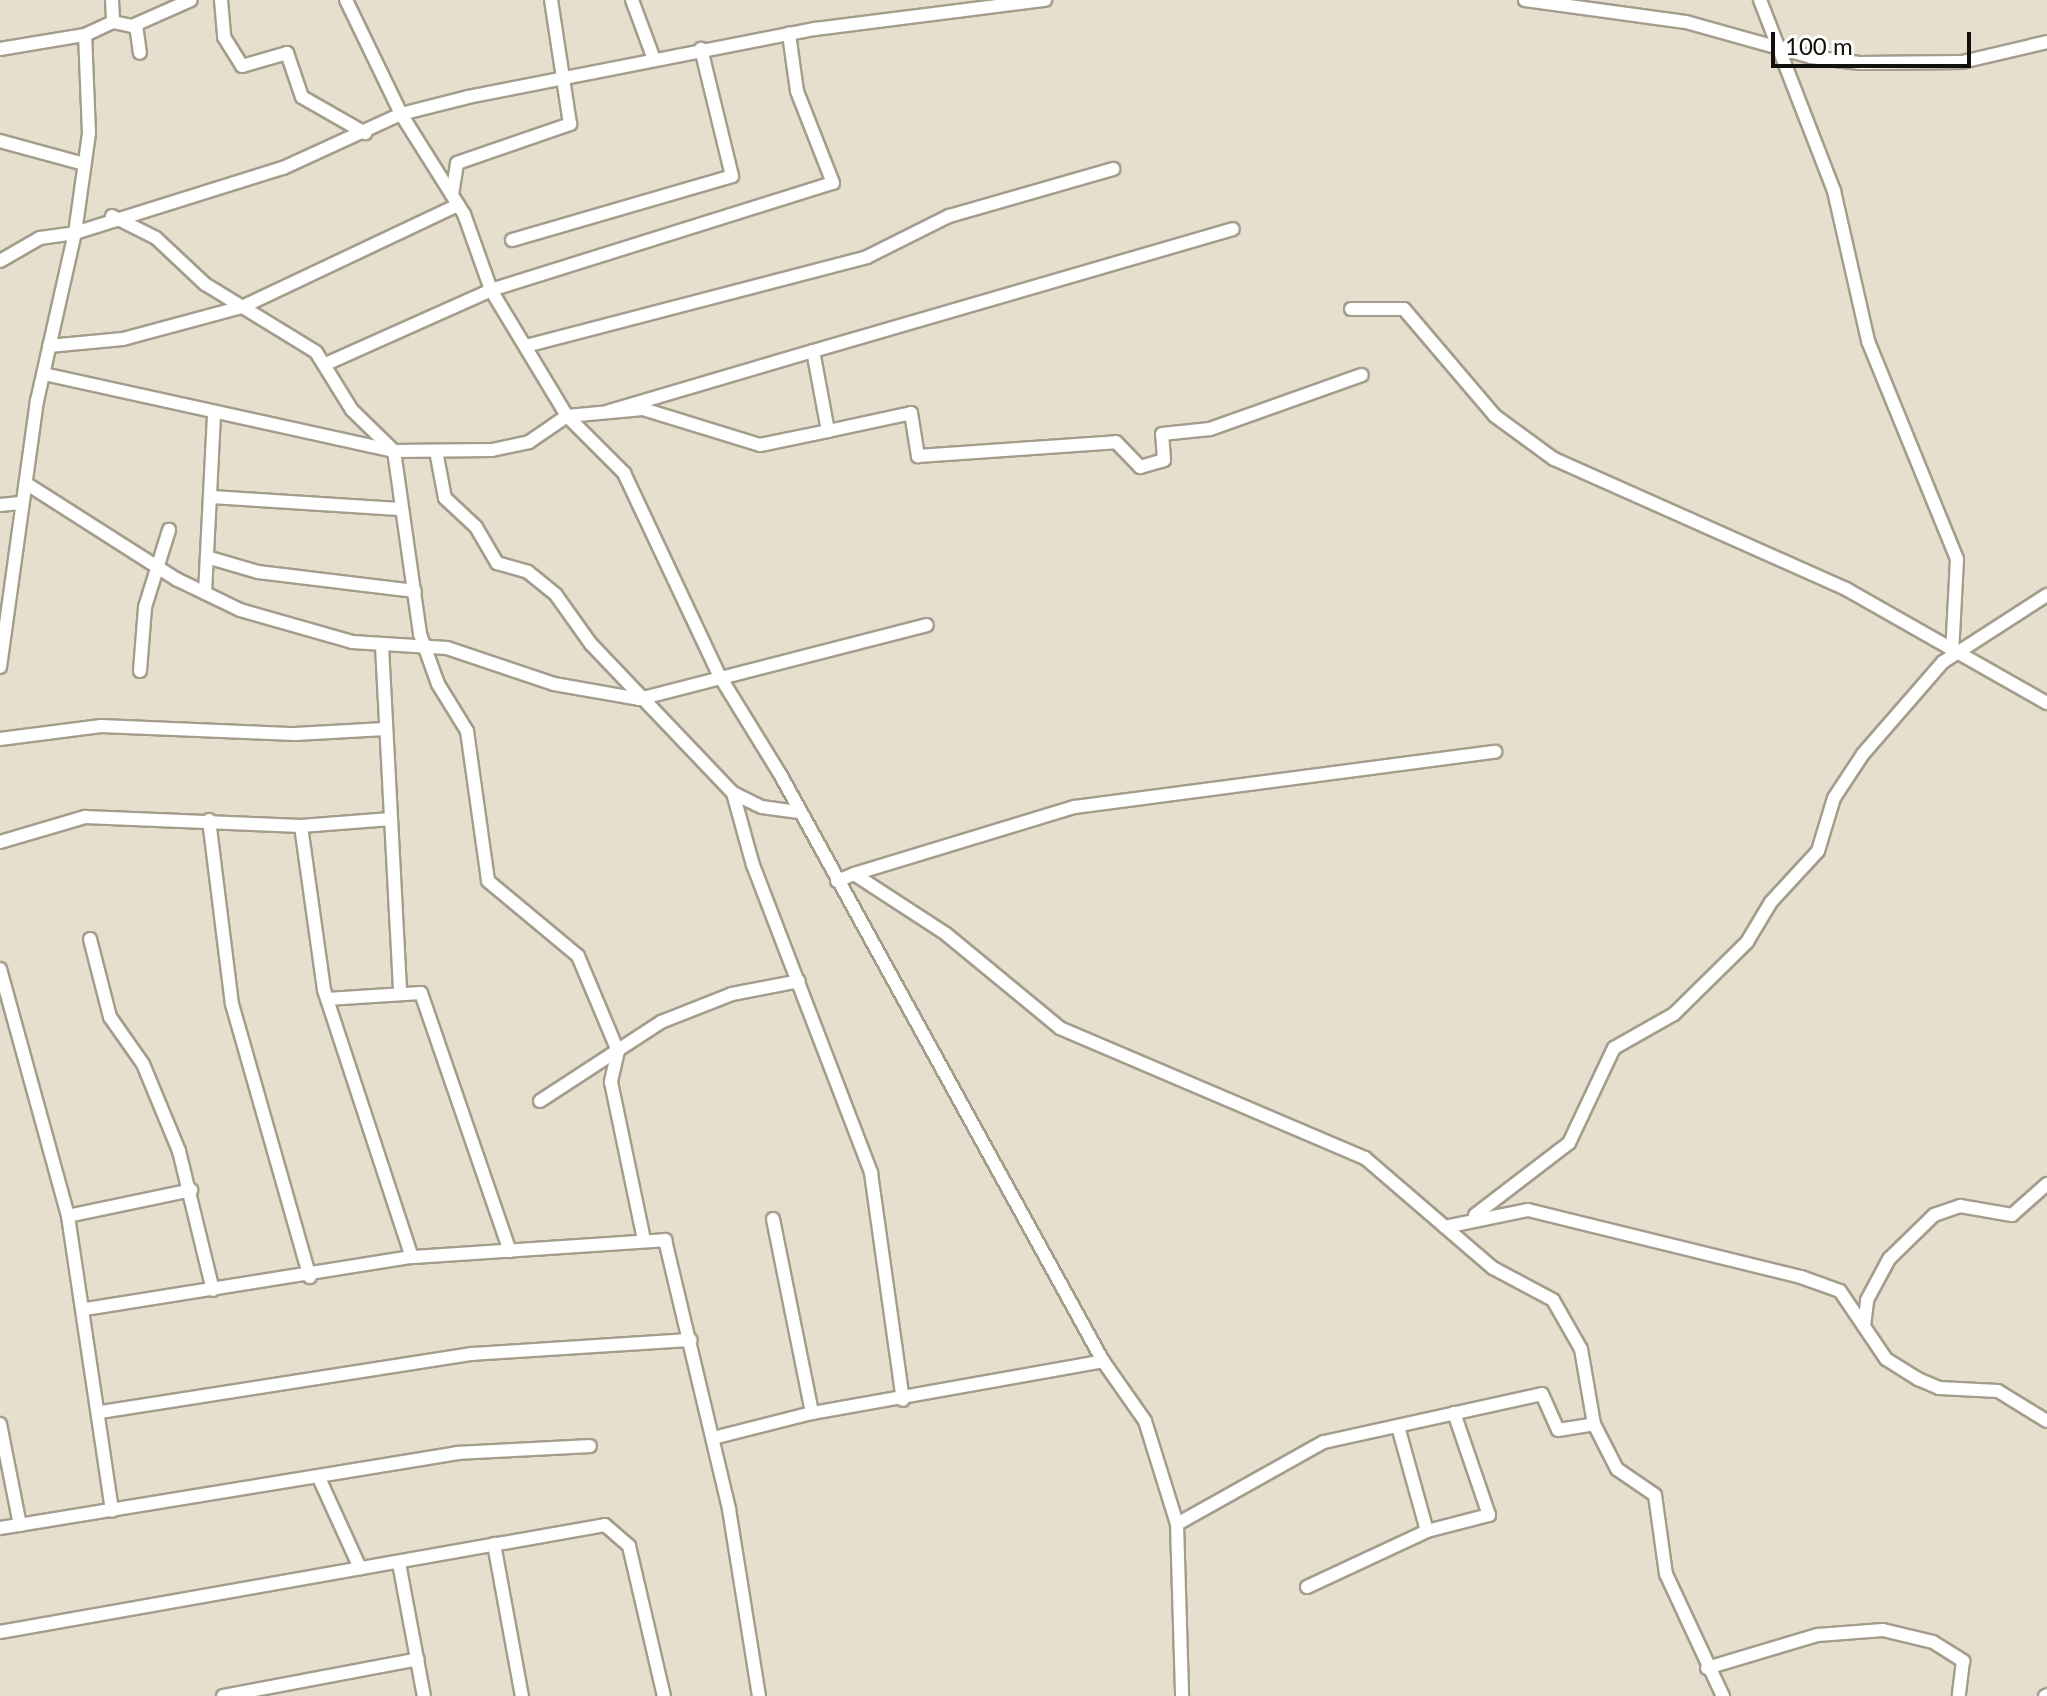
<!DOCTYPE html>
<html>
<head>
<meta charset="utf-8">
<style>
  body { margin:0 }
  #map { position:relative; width:2047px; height:1696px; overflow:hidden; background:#e6dfcd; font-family:Lato,sans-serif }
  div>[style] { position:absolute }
  .roads { filter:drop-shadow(2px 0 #a49d8c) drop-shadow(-2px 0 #a49d8c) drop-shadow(0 2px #a49d8c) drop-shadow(0 -2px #a49d8c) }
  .street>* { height:12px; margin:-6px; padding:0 6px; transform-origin:6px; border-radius:6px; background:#fff }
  span { translate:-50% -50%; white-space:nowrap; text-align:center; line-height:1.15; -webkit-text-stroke:6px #fff; paint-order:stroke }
  .scale { position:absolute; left:1771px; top:32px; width:200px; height:36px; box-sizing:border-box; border:4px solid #12100a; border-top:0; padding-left:10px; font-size:24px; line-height:28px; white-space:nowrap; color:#12100a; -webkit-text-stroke:6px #fff; paint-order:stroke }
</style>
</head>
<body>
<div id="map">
  <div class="roads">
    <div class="street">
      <div style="left:112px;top:0;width:22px;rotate:87deg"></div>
      <div style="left:221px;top:0;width:37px;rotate:85deg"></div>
      <div style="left:224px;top:37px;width:34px;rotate:58deg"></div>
      <div style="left:242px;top:66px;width:47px;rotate:-16.1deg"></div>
      <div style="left:287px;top:53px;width:46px;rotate:71.2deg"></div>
      <div style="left:302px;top:97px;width:73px;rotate:29.7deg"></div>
      <div style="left:346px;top:0;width:127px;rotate:64.2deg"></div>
      <div style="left:401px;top:114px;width:118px;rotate:57.8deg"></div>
      <div style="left:464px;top:214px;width:81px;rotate:70.4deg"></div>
      <div style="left:491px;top:290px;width:147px;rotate:58.9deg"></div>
      <div style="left:567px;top:416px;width:81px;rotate:45deg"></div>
      <div style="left:624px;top:473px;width:223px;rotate:64.8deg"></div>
      <div style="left:719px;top:675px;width:116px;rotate:58.4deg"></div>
      <div style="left:780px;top:774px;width:670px;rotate:61.18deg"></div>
      <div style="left:1103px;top:1361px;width:73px;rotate:55deg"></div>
      <div style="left:1145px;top:1421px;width:108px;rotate:72.7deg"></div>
      <div style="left:1177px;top:1524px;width:172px;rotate:88.3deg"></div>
      <div style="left:632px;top:0;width:63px;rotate:69.6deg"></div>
      <div style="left:1525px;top:0;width:162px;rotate:7.8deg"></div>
      <div style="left:1686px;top:22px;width:130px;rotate:15.6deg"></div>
      <div style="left:1811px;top:57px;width:49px;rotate:7deg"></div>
      <div style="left:1860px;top:63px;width:102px;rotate:-0.6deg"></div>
      <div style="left:1962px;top:62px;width:87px;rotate:-13.2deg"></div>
      <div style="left:1760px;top:0;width:205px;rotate:68.8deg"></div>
      <div style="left:1834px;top:191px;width:154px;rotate:77.2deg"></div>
      <div style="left:1868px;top:341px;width:235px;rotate:67.8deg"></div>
      <div style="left:1957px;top:559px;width:95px;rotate:93deg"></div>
      <div style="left:136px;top:25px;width:28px;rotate:82deg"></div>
      <div style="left:0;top:49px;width:86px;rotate:-9.4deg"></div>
      <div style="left:0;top:141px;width:87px;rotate:15.3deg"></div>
      <div style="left:452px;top:195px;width:32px;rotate:-81deg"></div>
      <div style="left:457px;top:163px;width:120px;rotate:-19deg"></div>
      <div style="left:570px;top:124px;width:125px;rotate:-98.7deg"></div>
      <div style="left:112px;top:216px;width:49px;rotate:26.6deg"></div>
      <div style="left:156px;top:238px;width:67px;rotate:43.2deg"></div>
      <div style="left:205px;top:284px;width:130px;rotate:31.5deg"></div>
      <div style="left:316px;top:352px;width:68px;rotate:58.2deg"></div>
      <div style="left:352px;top:410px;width:59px;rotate:44.3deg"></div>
      <div style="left:394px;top:451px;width:185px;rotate:81.9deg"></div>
      <div style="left:420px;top:634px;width:53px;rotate:70.2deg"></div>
      <div style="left:438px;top:684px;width:55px;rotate:58.3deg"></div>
      <div style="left:467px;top:731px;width:151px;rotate:82deg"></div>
      <div style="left:488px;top:881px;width:117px;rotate:39.8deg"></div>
      <div style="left:578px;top:956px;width:103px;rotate:67.2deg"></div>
      <div style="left:618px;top:1051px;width:32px;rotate:103deg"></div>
      <div style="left:611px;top:1082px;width:161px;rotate:78.2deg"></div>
      <div style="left:512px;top:240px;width:229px;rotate:-16.2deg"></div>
      <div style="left:732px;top:176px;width:131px;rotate:-103.7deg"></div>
      <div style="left:0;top:261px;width:46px;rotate:-29.9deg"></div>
      <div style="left:40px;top:238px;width:35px;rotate:-8deg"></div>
      <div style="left:75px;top:233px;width:101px;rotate:-82deg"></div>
      <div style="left:89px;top:133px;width:98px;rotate:-92.3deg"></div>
      <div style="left:85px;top:35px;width:31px;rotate:-25deg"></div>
      <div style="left:113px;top:22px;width:19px;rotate:12deg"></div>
      <div style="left:132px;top:26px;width:64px;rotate:-23.8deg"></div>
      <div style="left:1351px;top:309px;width:53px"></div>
      <div style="left:1404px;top:309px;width:140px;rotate:49.6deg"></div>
      <div style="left:1495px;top:416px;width:73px;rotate:36.1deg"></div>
      <div style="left:1554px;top:459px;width:320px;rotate:24deg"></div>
      <div style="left:1846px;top:589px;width:231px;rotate:29.6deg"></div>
      <div style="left:49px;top:346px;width:74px;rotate:-5.4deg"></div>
      <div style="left:123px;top:339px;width:123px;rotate:-15.1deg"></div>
      <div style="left:242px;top:307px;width:239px;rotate:-25.3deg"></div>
      <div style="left:526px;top:346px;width:352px;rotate:-14.6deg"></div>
      <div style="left:867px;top:257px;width:92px;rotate:-26.6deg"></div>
      <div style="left:949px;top:216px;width:171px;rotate:-16deg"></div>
      <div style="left:813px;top:351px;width:437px;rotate:-16.2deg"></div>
      <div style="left:328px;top:363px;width:179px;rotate:-24.1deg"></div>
      <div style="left:491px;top:290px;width:358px;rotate:-17.4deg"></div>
      <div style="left:833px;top:183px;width:99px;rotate:-111.4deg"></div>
      <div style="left:797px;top:91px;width:58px;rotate:-98deg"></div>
      <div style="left:44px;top:374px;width:358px;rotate:12.4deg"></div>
      <div style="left:394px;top:451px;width:98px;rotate:-0.6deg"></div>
      <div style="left:492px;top:450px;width:38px;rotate:-12deg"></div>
      <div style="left:529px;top:442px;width:46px;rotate:-34.4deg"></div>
      <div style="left:567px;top:416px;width:76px;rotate:-5.3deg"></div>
      <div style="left:643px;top:409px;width:122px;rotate:17.1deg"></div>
      <div style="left:760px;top:445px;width:69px;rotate:-11.6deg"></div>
      <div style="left:828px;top:431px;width:81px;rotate:-100.6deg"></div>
      <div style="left:813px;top:351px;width:213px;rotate:163.6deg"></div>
      <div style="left:828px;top:431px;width:85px;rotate:-12.2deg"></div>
      <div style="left:911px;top:413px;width:44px;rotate:80.8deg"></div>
      <div style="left:918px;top:456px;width:198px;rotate:-4deg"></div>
      <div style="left:1116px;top:442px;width:35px;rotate:46deg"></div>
      <div style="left:1140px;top:467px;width:25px;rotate:-16deg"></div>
      <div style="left:1164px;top:460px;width:26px;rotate:-94deg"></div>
      <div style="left:1162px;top:434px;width:48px;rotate:-5.9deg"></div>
      <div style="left:1210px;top:429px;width:161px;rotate:-19.6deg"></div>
      <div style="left:436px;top:451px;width:48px;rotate:79.2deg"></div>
      <div style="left:445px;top:498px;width:42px;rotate:43.1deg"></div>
      <div style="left:476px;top:527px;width:42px;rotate:59.7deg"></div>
      <div style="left:497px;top:563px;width:32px;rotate:16deg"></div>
      <div style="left:528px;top:572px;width:36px;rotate:39deg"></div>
      <div style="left:556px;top:595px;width:60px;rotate:54.5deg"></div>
      <div style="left:591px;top:644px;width:206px;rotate:46.4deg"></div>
      <div style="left:733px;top:793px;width:32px;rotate:26deg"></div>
      <div style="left:762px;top:807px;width:37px;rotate:8deg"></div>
      <div style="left:27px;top:484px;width:177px;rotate:32.5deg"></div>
      <div style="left:176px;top:579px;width:71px;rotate:25.8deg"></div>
      <div style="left:240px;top:610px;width:116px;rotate:15.9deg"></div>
      <div style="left:352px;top:642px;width:95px;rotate:3.6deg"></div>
      <div style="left:447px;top:648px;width:113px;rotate:18.6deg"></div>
      <div style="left:554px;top:684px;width:86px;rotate:10deg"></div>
      <div style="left:639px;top:699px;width:297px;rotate:-14.4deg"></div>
      <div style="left:212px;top:497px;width:187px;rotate:3.7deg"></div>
      <div style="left:0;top:505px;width:20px;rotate:-6deg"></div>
      <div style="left:210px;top:558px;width:50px;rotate:16.3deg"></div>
      <div style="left:258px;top:572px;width:158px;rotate:6.9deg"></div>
      <div style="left:205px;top:593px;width:176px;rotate:-87.1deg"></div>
      <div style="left:382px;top:646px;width:348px;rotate:87deg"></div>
      <div style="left:0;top:667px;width:269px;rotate:-82.1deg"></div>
      <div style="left:37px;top:401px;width:172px;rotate:-77.3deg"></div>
      <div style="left:75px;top:233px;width:218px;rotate:-17.4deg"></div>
      <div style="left:283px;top:168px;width:130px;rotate:-24.6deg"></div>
      <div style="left:401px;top:114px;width:69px;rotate:-14.2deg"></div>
      <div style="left:468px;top:97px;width:354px;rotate:-11.1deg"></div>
      <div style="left:815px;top:29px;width:232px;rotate:-7.2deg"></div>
      <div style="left:140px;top:671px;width:64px;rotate:-85.5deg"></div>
      <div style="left:145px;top:607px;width:81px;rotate:-72.7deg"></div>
      <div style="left:0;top:739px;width:102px;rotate:-7.3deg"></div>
      <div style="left:101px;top:726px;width:194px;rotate:2.4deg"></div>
      <div style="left:295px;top:734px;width:90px;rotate:-3.2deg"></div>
      <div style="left:733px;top:793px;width:75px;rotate:74.5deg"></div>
      <div style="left:753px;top:865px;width:330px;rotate:69deg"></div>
      <div style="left:871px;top:1173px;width:229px;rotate:82deg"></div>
      <div style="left:209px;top:820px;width:185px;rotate:82.9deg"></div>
      <div style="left:232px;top:1004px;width:284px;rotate:74.1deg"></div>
      <div style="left:301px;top:826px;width:166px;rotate:82deg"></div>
      <div style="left:324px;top:990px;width:281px;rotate:71.8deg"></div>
      <div style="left:0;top:842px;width:89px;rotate:-16.4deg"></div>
      <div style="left:85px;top:817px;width:216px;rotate:2.4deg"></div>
      <div style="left:301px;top:826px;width:90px;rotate:-4.4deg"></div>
      <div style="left:854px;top:874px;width:231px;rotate:-16.9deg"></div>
      <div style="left:1075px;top:807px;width:424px;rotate:-7.5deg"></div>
      <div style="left:837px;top:881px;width:18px;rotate:-22deg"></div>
      <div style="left:854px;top:874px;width:110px;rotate:33.1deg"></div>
      <div style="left:946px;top:934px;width:148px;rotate:39.5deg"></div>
      <div style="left:1060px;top:1028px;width:332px;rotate:23.1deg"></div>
      <div style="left:1365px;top:1158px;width:169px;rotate:40.7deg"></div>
      <div style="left:1493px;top:1268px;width:68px;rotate:28.1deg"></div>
      <div style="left:1553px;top:1300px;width:56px;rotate:60.3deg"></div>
      <div style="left:1581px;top:1349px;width:76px;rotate:80.2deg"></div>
      <div style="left:1594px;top:1424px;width:51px;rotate:62.9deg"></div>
      <div style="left:1617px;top:1469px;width:46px;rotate:34.4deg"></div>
      <div style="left:1655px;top:1495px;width:80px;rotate:82.1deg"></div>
      <div style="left:1666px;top:1574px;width:135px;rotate:65deg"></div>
      <div style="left:90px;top:939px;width:81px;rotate:75.6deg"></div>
      <div style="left:110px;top:1017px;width:57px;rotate:54.9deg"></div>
      <div style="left:143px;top:1064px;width:94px;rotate:67.5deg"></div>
      <div style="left:179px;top:1151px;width:143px;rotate:76.3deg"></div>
      <div style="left:0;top:969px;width:256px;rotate:74.6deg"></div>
      <div style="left:68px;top:1216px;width:298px;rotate:81.5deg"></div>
      <div style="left:327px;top:999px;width:94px;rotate:-3.7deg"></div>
      <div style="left:421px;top:993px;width:273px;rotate:71deg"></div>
      <div style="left:540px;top:1101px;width:145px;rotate:-33.1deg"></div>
      <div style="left:661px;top:1022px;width:76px;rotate:-21.5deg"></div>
      <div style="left:732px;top:994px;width:68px;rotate:-11deg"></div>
      <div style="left:1475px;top:1215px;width:118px;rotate:-37.5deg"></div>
      <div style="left:1569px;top:1143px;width:105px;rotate:-64.7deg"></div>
      <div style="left:1614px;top:1048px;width:69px;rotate:-29.5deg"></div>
      <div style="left:1674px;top:1014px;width:103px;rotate:-44.6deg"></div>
      <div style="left:1747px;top:942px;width:47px;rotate:-59deg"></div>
      <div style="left:1771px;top:902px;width:69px;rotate:-47.3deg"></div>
      <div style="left:1818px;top:851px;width:55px;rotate:-73.2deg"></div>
      <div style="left:1834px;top:798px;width:53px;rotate:-56.6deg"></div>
      <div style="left:1863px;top:754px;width:122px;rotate:-49deg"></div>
      <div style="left:1943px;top:662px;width:124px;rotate:-32.8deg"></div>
      <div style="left:68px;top:1216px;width:126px;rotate:-11.9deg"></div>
      <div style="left:773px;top:1219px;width:198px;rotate:78.6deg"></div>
      <div style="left:1445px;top:1227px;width:85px;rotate:-11.6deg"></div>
      <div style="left:1528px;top:1210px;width:281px;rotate:13.8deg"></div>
      <div style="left:1801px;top:1277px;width:41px;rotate:19.7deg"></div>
      <div style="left:1840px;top:1291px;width:82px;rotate:55.9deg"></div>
      <div style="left:1886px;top:1359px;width:38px;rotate:32deg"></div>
      <div style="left:1918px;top:1379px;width:23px;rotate:23deg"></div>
      <div style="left:1939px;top:1388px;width:59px;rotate:2.9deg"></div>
      <div style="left:1998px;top:1391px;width:57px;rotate:31.5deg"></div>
      <div style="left:86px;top:1309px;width:330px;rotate:-9.1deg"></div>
      <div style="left:412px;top:1257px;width:254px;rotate:-3.8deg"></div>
      <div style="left:665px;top:1240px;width:277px;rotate:76.6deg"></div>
      <div style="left:729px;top:1509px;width:189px;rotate:80.9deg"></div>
      <div style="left:1864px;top:1326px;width:26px;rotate:-83deg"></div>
      <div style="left:1867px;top:1300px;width:47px;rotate:-61.8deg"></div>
      <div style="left:1889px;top:1259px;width:63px;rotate:-44.4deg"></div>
      <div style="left:1934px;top:1215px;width:28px;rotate:-19deg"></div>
      <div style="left:1960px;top:1206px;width:53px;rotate:9.8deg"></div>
      <div style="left:2012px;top:1215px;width:47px;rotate:-41.5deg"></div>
      <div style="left:101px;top:1412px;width:376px;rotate:-8.9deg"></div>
      <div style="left:472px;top:1354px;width:219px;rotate:-3.7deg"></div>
      <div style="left:0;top:1424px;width:103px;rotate:78.8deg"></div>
      <div style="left:713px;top:1438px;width:102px;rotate:-14.2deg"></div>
      <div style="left:812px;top:1413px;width:296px;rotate:-10.1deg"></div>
      <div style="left:319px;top:1478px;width:99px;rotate:65.5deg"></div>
      <div style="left:1177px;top:1524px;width:168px;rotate:-29.2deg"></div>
      <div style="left:1324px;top:1442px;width:223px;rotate:-12.4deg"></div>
      <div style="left:1542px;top:1394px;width:39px;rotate:66deg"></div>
      <div style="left:1558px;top:1430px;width:36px;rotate:-9deg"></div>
      <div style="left:0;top:1528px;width:463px;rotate:-9.3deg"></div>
      <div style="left:457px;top:1453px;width:133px;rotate:-3deg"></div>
      <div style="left:1427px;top:1531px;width:64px;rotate:-14.5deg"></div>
      <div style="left:1489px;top:1515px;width:108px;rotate:-108.9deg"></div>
      <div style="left:494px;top:1544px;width:155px;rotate:79.6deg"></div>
      <div style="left:399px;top:1563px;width:135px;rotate:79.4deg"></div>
      <div style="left:1307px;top:1587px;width:132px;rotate:-25deg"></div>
      <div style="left:1427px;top:1531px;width:105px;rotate:-105.5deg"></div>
      <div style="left:0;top:1632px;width:614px;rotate:-10.03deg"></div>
      <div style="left:605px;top:1525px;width:32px;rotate:41deg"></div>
      <div style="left:629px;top:1546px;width:154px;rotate:76.9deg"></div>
      <div style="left:1707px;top:1668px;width:116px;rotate:-16.6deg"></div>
      <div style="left:1818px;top:1635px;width:65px;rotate:-4.4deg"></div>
      <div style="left:1883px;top:1630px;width:51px;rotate:13.5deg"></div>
      <div style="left:1933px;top:1642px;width:36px;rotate:32deg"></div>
      <div style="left:1963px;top:1661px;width:35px;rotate:97deg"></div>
      <div style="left:223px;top:1696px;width:198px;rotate:-10.7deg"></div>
      <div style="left:2045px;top:1696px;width:2px;rotate:-27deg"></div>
    </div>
  </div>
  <div class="scale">100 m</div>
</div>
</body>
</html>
